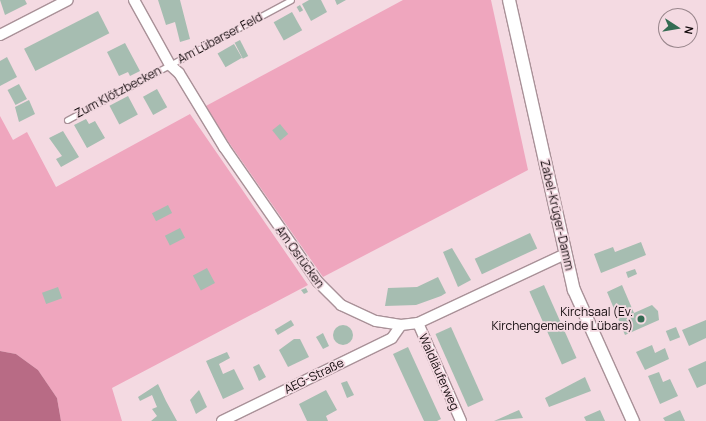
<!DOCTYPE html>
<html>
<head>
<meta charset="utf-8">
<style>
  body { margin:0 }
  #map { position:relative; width:706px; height:421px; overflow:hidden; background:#f4dae2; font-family:Manrope,sans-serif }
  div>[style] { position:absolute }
  .green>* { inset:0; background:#efa6be }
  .water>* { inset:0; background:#b86b85 }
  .building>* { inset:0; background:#a6bdb1; transform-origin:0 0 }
  .round { border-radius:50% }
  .roads { filter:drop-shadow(1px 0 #a99198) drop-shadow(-1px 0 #a99198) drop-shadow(0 1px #a99198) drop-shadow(0 -1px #a99198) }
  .service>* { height:5px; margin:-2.5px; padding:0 2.5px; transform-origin:2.5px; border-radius:2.5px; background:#fff }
  .minor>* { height:10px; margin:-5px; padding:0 5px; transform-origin:5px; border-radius:5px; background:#fff }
  .tertiary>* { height:12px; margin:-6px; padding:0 6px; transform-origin:6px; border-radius:6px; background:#fff }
  .dots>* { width:11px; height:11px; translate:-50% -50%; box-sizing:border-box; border:2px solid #f4dae2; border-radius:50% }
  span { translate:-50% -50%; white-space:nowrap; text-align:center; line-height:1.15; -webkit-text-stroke:3.5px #f4dae2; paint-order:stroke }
  .street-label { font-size:12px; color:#11090b }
  .poi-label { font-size:12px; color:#11090b }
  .right { translate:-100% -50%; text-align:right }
  .north { position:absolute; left:658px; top:8px; width:40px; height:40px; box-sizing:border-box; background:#f4dae2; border:1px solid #99868c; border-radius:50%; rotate:102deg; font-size:11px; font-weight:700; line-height:16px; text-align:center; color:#11090b }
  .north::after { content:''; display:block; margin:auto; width:14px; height:18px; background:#346c53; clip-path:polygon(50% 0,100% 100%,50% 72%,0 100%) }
</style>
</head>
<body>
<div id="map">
  <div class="green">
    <div style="clip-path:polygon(403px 0,491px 0,528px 170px,323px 277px,204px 107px)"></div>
    <div style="clip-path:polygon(190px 114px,308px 285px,112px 388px,122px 421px,61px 421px,57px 398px,38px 370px,16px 354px,0 351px,0 116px,13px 140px,27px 132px,56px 187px)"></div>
  </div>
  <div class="water">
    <div style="clip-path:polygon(0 351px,16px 354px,38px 370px,57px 398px,61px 421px,0 421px)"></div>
  </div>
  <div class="building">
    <div style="clip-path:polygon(0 0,25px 0,27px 4px,5px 15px)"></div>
    <div style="clip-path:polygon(158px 0,180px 0,190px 39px,180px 42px,175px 22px,166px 25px)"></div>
    <div style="clip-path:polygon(309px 0,321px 0,327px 12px,311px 21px,302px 4px)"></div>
    <div style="clip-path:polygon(335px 0,346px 0,337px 5px)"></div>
    <div style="left:300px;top:5px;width:6px;height:4px;rotate:59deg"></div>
    <div style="left:98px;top:11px;width:25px;height:83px;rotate:63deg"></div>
    <div style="left:292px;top:12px;width:21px;height:21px;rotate:61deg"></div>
    <div style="left:240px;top:40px;width:18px;height:6px;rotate:63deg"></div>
    <div style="clip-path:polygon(125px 43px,140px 71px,130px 76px,128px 72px,119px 76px,107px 52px)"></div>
    <div style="left:234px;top:44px;width:16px;height:19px;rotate:60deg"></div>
    <div style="clip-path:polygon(7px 57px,17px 77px,0 86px,0 61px)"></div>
    <div style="left:19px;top:84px;width:17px;height:13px;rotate:62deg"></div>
    <div style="left:157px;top:89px;width:21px;height:16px;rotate:61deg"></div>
    <div style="left:128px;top:96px;width:21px;height:21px;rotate:62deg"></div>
    <div style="clip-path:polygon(29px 100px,35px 114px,19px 122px,15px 107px)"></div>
    <div style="clip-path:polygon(86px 119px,89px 124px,95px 121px,105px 138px,87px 148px,74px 125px)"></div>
    <div style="left:280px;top:124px;width:13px;height:10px;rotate:51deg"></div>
    <div style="clip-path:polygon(63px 131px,79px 157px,61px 167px,56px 159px,62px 156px,49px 138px)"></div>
    <div style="left:168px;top:205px;width:9px;height:18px;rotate:63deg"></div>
    <div style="left:180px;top:228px;width:11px;height:17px;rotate:63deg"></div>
    <div style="left:530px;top:233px;width:17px;height:61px;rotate:65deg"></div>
    <div style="clip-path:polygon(641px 242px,646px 255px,601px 273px,594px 254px,613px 247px,615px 252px)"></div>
    <div style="clip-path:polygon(452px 248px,471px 280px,458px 287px,443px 252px)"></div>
    <div style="left:207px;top:268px;width:17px;height:16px;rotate:62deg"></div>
    <div style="clip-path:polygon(635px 269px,637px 274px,628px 278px,626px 272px)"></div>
    <div style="clip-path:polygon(438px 277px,446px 293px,441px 296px,416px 305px,385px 306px,388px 288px,417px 287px)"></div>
    <div style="left:544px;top:285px;width:80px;height:16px;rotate:66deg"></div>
    <div style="clip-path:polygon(622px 285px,634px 313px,652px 305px,658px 311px,659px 320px,625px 335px,607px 292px)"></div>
    <div style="left:58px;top:287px;width:12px;height:17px;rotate:70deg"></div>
    <div style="clip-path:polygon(306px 288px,308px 292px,304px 294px,301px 290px)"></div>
    <div style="left:291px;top:320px;width:6px;height:19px;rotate:59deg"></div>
    <div style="clip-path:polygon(706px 320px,706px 338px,689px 346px,682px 330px)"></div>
    <div class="round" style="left:333px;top:325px;width:20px;height:20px"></div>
    <div style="left:451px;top:327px;width:80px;height:17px;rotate:66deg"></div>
    <div style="left:676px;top:327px;width:11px;height:11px;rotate:68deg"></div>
    <div style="clip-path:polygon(323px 333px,329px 346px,323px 349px,316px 337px)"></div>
    <div style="clip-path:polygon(294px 339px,300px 339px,309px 357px,288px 367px,279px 350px)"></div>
    <div style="clip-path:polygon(652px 345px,655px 353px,665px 348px,669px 359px,645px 370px,636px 352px)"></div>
    <div style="clip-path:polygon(408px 347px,441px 419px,437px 421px,424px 421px,393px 354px)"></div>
    <div style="clip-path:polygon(227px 352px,230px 358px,219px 364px,223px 374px,234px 369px,244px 389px,223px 399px,206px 361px)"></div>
    <div style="clip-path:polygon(706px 361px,706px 384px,697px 388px,688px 369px)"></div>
    <div style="clip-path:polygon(259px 364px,266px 377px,259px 381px,253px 367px)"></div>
    <div style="clip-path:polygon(659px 372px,663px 382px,670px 379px,678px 396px,660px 404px,648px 376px)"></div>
    <div style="clip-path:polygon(585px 377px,591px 391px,549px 407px,545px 398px)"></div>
    <div style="clip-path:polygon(347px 381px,354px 395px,347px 398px,341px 383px)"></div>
    <div style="clip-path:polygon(158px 384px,166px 401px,177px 421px,151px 421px,157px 416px,152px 409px,157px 407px,152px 395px,140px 401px,138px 397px)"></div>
    <div style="clip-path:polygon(199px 390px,207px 407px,196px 414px,190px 400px)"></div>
    <div style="clip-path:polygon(326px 390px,337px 410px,326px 416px,328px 421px,307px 421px,299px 404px)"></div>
    <div style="clip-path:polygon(519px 410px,523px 418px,494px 421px)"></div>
    <div style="clip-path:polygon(600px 410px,605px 421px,586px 421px,584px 417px)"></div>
    <div style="clip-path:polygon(680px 410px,685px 421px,665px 421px,663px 418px)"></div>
  </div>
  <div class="roads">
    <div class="service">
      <div style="left:67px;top:120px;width:254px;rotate:-28.2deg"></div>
    </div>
    <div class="minor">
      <div style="left:134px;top:0;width:74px;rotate:61deg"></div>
      <div style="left:170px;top:65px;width:12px;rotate:42deg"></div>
      <div style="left:179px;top:73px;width:87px;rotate:58.7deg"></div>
      <div style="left:224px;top:147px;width:165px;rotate:55.2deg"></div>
      <div style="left:318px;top:282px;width:33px;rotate:45deg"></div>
      <div style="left:341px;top:305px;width:38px;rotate:25deg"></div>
      <div style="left:376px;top:321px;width:25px;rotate:9deg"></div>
      <div style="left:401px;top:325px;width:17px;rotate:-7deg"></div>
      <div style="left:418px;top:323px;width:162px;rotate:-25.1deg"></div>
      <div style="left:0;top:35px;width:76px;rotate:-27.2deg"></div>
      <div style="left:418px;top:323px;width:107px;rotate:66.3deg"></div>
      <div style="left:222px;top:421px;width:189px;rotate:-26deg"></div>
      <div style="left:392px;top:338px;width:16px;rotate:-55deg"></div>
    </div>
    <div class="tertiary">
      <div style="left:509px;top:0;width:297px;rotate:77.4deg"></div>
      <div style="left:574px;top:290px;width:144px;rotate:65.8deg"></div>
    </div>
  </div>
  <div class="dots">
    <div style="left:641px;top:319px;background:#346c53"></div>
  </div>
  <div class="street-label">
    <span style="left:220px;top:38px;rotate:-28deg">Am Lübarser Feld</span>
    <span style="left:118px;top:92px;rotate:-28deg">Zum Klötzbecken</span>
    <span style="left:557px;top:215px;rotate:77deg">Zabel-Krüger-Damm</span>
    <span style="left:300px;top:257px;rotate:54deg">Am Osrücken</span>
    <span style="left:439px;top:372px;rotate:66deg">Waldläuferweg</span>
    <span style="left:314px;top:376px;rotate:-26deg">AEG-Straße</span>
  </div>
  <div class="poi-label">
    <span class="right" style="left:633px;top:319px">Kirchsaal (Ev.<br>Kirchengemeinde Lübars)</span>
  </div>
  <div class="north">N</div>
</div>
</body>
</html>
